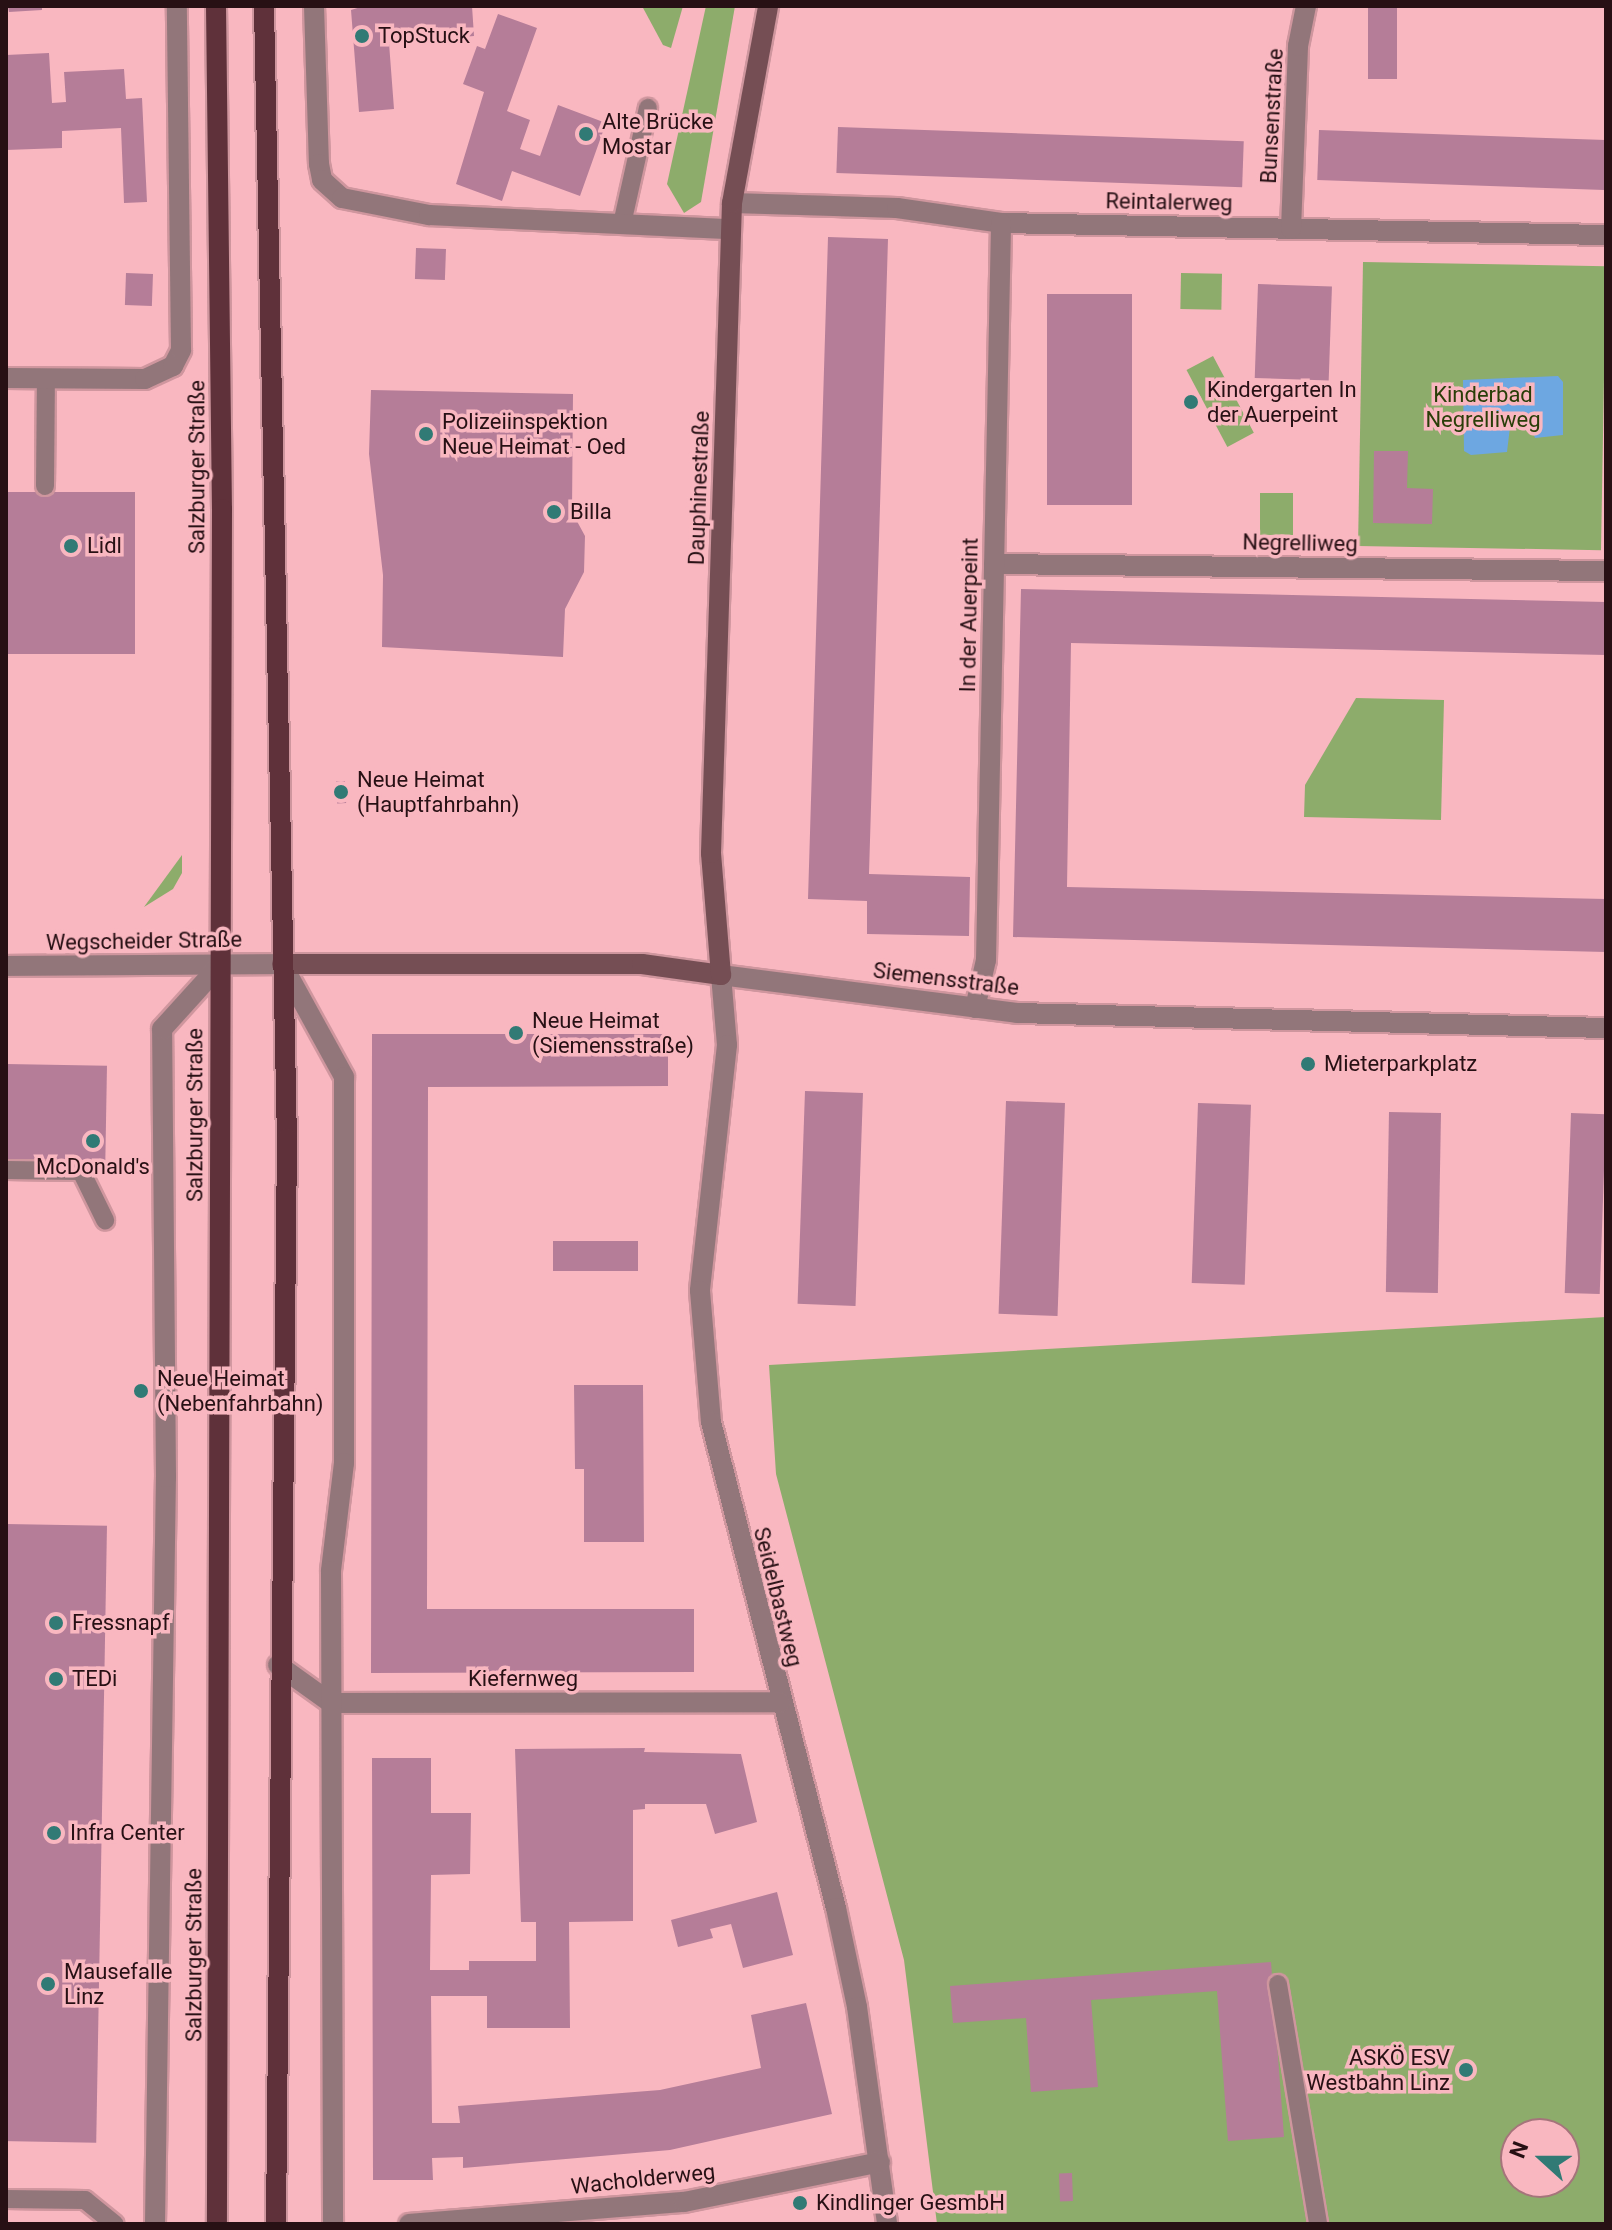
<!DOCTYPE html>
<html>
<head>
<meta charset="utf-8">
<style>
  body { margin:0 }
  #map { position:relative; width:1612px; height:2230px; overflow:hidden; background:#f9b7c0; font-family:Roboto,sans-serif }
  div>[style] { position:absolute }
  .green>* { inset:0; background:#8dac6b; transform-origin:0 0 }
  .water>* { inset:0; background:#6da7e1 }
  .building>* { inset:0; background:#b57d98; transform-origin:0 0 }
  .roads { filter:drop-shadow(2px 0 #cf969e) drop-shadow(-2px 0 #cf969e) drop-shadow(0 2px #cf969e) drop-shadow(0 -2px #cf969e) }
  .service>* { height:18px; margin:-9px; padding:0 9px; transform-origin:9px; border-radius:9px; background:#92767a }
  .minor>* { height:20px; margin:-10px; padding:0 10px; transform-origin:10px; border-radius:10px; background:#92767a }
  .tertiary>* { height:20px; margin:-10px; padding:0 10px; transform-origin:10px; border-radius:10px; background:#92767a }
  .secondary>* { height:20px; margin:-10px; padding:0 10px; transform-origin:10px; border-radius:10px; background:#754e54 }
  .primary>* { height:20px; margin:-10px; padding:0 10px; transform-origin:10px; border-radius:10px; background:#5f313a }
  .dots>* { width:22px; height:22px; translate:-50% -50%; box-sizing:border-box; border:4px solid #f9b7c0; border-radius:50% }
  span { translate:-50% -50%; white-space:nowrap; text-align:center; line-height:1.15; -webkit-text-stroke:7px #f9b7c0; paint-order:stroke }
  .poi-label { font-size:22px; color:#271014 }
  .left { translate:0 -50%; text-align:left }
  .right { translate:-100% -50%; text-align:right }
  .street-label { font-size:22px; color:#271014 }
  .park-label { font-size:22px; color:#293e08 }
  .frame { position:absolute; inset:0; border:8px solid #271014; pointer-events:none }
  .north { position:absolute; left:1500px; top:2118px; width:80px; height:80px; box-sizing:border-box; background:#f9b7c0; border:2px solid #a5747b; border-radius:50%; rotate:291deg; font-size:22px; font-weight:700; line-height:32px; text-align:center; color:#271014 }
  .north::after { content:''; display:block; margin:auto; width:28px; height:36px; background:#317a75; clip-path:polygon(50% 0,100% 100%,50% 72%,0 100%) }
</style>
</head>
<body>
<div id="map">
  <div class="green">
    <div style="clip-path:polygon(642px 6px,683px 6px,671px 48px,663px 45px)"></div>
    <div style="clip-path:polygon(706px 6px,735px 6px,701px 202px,684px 213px,667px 184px)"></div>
    <div style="left:1363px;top:262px;width:243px;height:284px;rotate:1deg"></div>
    <div style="left:1181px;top:273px;width:41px;height:36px;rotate:1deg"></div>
    <div style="left:1213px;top:356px;width:87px;height:30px;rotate:62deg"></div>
    <div style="left:1260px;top:493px;width:33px;height:42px"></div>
    <div style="clip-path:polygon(1356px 698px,1444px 700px,1441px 820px,1304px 817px,1305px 785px)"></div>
    <div style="clip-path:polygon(182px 855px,182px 873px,173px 889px,144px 907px)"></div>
    <div style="clip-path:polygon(evenodd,1606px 1317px,1606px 2224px,937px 2224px,904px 1960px,776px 1474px,769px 1365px,1606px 1317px,1516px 2134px,1564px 2134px,1564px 2182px,1516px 2182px,1516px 2134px)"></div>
  </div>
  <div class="water">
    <div style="clip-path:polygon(1558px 376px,1563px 382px,1563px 435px,1535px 438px,1530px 424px,1519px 420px,1510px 427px,1507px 452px,1471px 455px,1464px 451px,1463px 380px)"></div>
  </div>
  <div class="building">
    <div style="clip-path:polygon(8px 6px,42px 6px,42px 10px,9px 12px)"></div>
    <div style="clip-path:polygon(364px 6px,472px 6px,474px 36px,389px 43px,394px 109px,359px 112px,351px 10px)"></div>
    <div style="left:1368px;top:6px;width:29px;height:73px"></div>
    <div style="clip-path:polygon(498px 14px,537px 28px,507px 111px,530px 120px,520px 149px,540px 156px,558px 105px,606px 123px,580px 196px,512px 171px,502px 201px,456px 184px,484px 92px,463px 84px,477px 46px,485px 49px)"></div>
    <div style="clip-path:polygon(49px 53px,52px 103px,66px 102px,64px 72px,124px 69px,126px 99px,142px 98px,147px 202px,124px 203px,121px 128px,62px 131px,62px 148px,6px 150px,6px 55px)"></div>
    <div style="left:838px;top:127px;width:406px;height:46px;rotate:2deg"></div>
    <div style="left:1319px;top:130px;width:287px;height:50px;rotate:2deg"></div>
    <div style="clip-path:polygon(828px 237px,888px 239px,869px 874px,970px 877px,969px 936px,867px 934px,867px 901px,808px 899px)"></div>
    <div style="left:416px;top:248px;width:30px;height:31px;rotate:2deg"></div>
    <div style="left:126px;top:273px;width:27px;height:32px;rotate:2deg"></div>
    <div style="left:1258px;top:284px;width:74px;height:94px;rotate:2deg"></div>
    <div style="left:1047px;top:294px;width:85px;height:211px"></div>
    <div style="clip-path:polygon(371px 390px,573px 394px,572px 512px,585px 536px,584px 572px,565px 609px,563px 657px,382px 647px,383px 575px,369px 454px)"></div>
    <div style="clip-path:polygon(1374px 451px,1408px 451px,1407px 488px,1433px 489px,1432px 524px,1373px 523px)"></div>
    <div style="left:6px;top:492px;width:129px;height:162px"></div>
    <div style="clip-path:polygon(1021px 589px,1606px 602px,1606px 655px,1071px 643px,1067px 887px,1606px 899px,1606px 952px,1013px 937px)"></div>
    <div style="left:345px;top:781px;width:22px;height:9px;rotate:87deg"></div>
    <div style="clip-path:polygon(372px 1034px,668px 1034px,668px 1086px,428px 1087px,427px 1609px,694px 1609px,694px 1672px,371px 1673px)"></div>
    <div style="left:6px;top:1064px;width:101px;height:98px;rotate:1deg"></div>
    <div style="left:805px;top:1091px;width:58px;height:213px;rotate:2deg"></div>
    <div style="left:1006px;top:1101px;width:59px;height:213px;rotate:2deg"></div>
    <div style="left:1198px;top:1103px;width:53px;height:180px;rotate:2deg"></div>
    <div style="left:1389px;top:1112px;width:52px;height:180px;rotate:1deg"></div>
    <div style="left:1571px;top:1113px;width:35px;height:180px;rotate:2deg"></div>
    <div style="left:553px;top:1241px;width:85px;height:30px"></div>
    <div style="clip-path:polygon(574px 1385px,643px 1385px,644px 1542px,584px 1542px,584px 1469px,575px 1469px)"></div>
    <div style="left:6px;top:1524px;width:101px;height:617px;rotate:1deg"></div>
    <div style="clip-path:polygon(645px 1748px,644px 1752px,741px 1754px,757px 1822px,715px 1834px,706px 1804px,645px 1804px,645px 1809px,633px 1810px,633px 1921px,569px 1922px,570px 2028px,487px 2028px,487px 1996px,431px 1996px,432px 2123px,460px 2123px,458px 2106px,660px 2090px,761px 2068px,751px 2015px,806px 2003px,832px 2114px,670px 2150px,463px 2168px,463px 2157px,432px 2158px,433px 2180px,373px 2180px,372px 1758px,431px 1758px,431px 1813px,471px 1813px,470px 1874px,431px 1875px,430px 1970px,469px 1970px,469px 1961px,536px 1961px,536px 1922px,521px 1922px,515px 1749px)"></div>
    <div style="clip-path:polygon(777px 1892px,793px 1955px,743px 1968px,731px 1924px,710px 1929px,713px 1938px,678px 1947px,671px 1920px)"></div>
    <div style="clip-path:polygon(1271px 1962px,1284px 2137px,1228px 2141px,1217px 1991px,1091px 2000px,1098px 2087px,1031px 2092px,1026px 2018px,953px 2023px,950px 1986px)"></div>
    <div style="left:1072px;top:2173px;width:28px;height:13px;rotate:88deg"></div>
  </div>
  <div class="roads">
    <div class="service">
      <div style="left:622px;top:224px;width:119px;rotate:-77.4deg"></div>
      <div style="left:45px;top:486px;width:108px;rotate:-89.5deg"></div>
      <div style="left:6px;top:1170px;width:75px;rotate:0.8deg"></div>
      <div style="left:81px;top:1171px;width:55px;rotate:63.9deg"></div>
      <div style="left:1278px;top:1984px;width:243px;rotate:80.5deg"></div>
      <div style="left:6px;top:2199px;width:79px;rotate:0.7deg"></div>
      <div style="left:85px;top:2200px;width:38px;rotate:39deg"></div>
    </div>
    <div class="minor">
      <div style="left:314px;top:6px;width:158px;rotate:88.2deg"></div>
      <div style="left:319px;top:164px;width:16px;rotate:79deg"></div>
      <div style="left:322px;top:180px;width:27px;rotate:42deg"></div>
      <div style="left:342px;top:198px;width:89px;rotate:11.1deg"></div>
      <div style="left:429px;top:215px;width:302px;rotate:2.7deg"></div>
      <div style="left:732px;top:203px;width:165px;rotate:1.7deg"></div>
      <div style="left:897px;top:208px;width:105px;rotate:8.2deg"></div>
      <div style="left:1001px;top:223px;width:605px;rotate:1.14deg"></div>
      <div style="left:1291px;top:229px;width:183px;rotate:-87.8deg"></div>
      <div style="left:1298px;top:46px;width:41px;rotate:-78.7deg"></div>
      <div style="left:6px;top:378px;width:139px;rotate:0.4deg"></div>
      <div style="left:145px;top:379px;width:31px;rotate:-25deg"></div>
      <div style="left:173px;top:366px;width:18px;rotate:-63deg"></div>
      <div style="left:181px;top:350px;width:344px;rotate:-90.7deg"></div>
      <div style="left:994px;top:564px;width:612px;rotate:0.66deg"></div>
      <div style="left:721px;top:975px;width:70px;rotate:85.1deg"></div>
      <div style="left:727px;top:1045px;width:247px;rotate:96.3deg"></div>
      <div style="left:700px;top:1291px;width:131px;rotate:85.2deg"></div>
      <div style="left:711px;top:1422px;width:502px;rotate:75.58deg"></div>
      <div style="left:836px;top:1908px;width:101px;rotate:78deg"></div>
      <div style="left:857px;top:2007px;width:219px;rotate:82.1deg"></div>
      <div style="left:975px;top:1008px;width:49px;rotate:-77.1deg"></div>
      <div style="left:986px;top:960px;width:737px;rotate:-88.83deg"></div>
      <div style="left:278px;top:1665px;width:65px;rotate:35.6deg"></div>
      <div style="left:331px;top:1703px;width:449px;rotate:-0.1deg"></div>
      <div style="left:409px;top:2224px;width:276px;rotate:-4.6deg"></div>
      <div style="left:684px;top:2202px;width:200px;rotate:-11.5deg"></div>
    </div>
    <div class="tertiary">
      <div style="left:6px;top:966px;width:276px;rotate:-0.4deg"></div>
      <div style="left:282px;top:964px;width:129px;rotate:61.2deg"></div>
      <div style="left:344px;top:1077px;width:386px;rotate:90deg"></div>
      <div style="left:344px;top:1463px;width:109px;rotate:96.9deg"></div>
      <div style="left:331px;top:1571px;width:653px;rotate:89.82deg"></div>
      <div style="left:721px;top:975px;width:298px;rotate:7.3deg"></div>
      <div style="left:1017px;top:1013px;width:589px;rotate:1.46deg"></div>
      <div style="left:155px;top:2224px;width:747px;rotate:-89.16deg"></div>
      <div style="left:166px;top:1477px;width:448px;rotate:-90.5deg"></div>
      <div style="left:162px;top:1029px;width:86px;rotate:-47.8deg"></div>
    </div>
    <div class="secondary">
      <div style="left:282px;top:964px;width:360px"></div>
      <div style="left:642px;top:964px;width:80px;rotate:7.9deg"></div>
      <div style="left:721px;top:975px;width:122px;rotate:-94.7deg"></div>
      <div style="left:711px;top:853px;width:650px;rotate:-88.15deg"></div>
      <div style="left:732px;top:203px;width:200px;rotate:-79.6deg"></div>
    </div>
    <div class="primary">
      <div style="left:216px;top:6px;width:503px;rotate:89.32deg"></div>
      <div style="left:222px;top:509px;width:1715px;rotate:90.17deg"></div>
      <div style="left:264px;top:6px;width:1132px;rotate:88.84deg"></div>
      <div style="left:287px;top:1138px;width:1086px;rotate:90.58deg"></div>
    </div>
  </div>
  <div class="dots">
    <div style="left:362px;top:36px;background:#317a75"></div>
    <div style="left:586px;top:134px;background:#317a75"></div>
    <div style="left:1191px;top:402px;background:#317a75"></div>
    <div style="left:426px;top:434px;background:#317a75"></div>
    <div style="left:554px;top:512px;background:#317a75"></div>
    <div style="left:71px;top:546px;background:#317a75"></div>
    <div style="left:341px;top:792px;background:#317a75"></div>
    <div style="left:516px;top:1033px;background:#317a75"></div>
    <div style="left:1308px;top:1064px;background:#317a75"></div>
    <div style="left:93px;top:1141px;background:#317a75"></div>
    <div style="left:141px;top:1391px;background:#317a75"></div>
    <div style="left:56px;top:1623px;background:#317a75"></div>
    <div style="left:56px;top:1679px;background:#317a75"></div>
    <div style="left:54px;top:1833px;background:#317a75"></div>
    <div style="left:48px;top:1984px;background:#317a75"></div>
    <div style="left:1466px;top:2070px;background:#317a75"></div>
    <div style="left:800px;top:2203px;background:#317a75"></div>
  </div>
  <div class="poi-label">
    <span class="left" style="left:378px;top:36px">TopStuck</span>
    <span class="left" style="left:602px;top:134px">Alte Brücke<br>Mostar</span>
    <span class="left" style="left:1207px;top:402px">Kindergarten In<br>der Auerpeint</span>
    <span class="left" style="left:442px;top:434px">Polizeiinspektion<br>Neue Heimat - Oed</span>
    <span class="left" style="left:570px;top:512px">Billa</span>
    <span class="left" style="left:87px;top:546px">Lidl</span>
    <span class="left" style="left:357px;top:792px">Neue Heimat<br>(Hauptfahrbahn)</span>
    <span class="left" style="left:532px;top:1033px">Neue Heimat<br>(Siemensstraße)</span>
    <span class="left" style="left:1324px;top:1064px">Mieterparkplatz</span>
    <span style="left:93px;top:1167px">McDonald's</span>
    <span class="left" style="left:157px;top:1391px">Neue Heimat<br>(Nebenfahrbahn)</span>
    <span class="left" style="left:72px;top:1623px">Fressnapf</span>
    <span class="left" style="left:72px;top:1679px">TEDi</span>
    <span class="left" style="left:70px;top:1833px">Infra Center</span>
    <span class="left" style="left:64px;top:1984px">Mausefalle<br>Linz</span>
    <span class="right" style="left:1450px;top:2070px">ASKÖ ESV<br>Westbahn Linz</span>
    <span class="left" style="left:816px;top:2203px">Kindlinger GesmbH</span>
  </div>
  <div class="street-label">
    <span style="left:1272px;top:116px;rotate:-87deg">Bunsenstraße</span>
    <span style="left:1169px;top:202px;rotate:1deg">Reintalerweg</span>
    <span style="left:197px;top:467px;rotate:-90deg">Salzburger Straße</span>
    <span style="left:699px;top:488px;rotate:-88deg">Dauphinestraße</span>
    <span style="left:1300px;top:543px;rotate:1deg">Negrelliweg</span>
    <span style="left:969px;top:615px;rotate:-89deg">In der Auerpeint</span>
    <span style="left:144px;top:941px;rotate:-1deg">Wegscheider Straße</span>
    <span style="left:946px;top:979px;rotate:7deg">Siemensstraße</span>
    <span style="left:195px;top:1115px;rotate:-90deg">Salzburger Straße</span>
    <span style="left:778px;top:1597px;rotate:76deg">Seidelbastweg</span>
    <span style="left:523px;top:1679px">Kiefernweg</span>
    <span style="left:194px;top:1955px;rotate:-90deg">Salzburger Straße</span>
    <span style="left:643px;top:2179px;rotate:-6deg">Wacholderweg</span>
  </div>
  <div class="park-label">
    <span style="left:1483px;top:407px">Kinderbad<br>Negrelliweg</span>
  </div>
  <div class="frame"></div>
  <div class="north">N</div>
</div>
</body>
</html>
